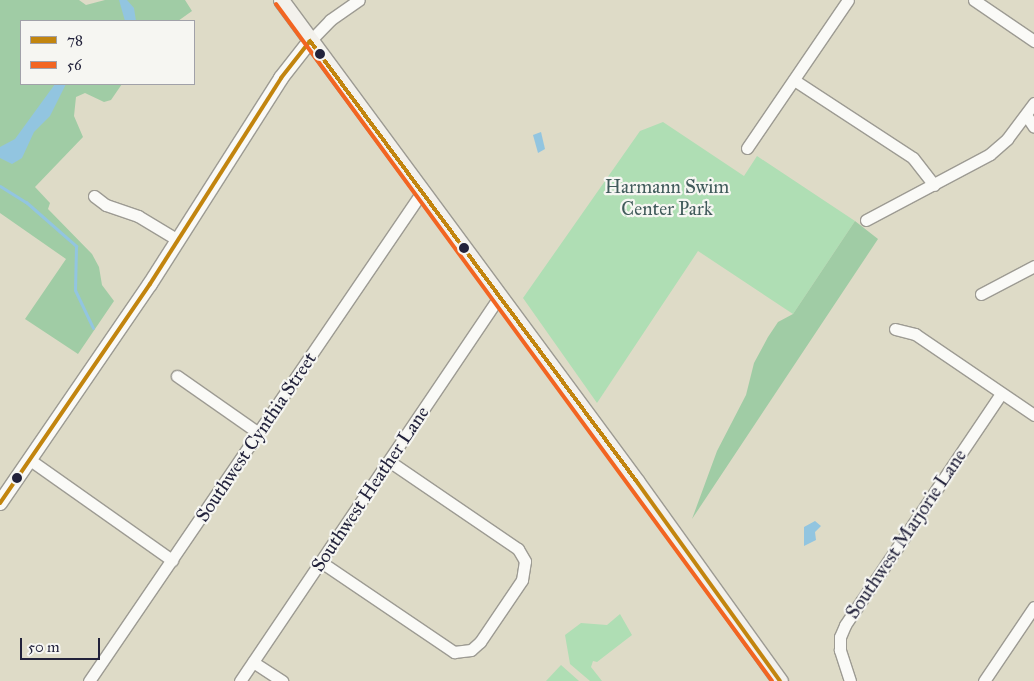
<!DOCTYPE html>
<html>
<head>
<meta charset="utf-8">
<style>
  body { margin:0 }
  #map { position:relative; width:1034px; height:681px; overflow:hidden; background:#dedbc7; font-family:"IM FELL Great Primer",serif }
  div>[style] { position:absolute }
  .green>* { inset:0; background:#afdeb4 }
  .forest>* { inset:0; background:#a0cca5 }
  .water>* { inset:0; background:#92c5e0 }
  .stream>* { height:3px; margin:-1.5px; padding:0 1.5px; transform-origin:1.5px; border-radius:1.5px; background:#92c5e0 }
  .roads { filter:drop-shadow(1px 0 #9d9b93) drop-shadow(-1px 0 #9d9b93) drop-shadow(0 1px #9d9b93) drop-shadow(0 -1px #9d9b93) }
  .minor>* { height:11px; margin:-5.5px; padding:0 5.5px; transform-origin:5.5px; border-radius:5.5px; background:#fafaf7 }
  .tertiary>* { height:14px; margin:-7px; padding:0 7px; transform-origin:7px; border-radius:7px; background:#fafaf7 }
  .secondary>* { height:15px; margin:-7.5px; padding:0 7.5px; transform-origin:7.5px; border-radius:7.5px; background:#f3f1ec }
  .bus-1>* { height:4px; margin:-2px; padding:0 2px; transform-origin:2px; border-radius:2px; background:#c2850f }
  .bus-2>* { height:4px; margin:-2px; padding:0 2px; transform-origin:2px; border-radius:2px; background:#f26522 }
  .dots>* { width:14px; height:14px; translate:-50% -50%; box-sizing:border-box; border:2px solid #f6f6f2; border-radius:50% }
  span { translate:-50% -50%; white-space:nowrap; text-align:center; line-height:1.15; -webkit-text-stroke:4.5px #f6f6f2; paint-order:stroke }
  .park-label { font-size:19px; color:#415b5b }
  .street-label { font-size:19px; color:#22223b }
  .legend { position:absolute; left:20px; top:20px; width:175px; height:65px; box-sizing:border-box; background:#f6f6f2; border:1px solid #a1a1a9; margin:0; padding:6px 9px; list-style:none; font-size:15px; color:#22223b }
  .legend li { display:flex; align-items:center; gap:10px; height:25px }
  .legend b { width:25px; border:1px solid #a1a1a9 }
  .scale { position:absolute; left:20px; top:638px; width:80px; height:22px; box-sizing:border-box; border:2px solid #22223b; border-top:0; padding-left:6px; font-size:15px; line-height:18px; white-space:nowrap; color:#22223b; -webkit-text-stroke:4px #f6f6f2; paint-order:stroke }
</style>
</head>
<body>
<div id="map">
  <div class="green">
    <div style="clip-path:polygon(663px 122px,744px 176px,757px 156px,855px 221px,793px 314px,698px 251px,597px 403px,523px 298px,640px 131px)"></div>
    <div style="clip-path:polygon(620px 614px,632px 635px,597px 662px,593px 661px,591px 667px,602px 681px,590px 681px,570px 664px,565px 635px,581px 623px,607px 625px)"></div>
    <div style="clip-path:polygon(561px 665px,579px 681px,546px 681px)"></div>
  </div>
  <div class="forest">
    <div style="clip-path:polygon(0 0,79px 0,86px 5px,105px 0,185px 0,192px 11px,178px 21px,21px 21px,21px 84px,122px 84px,111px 100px,104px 102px,85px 93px,76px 97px,74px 116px,83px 137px,35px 187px,50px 203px,48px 209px,92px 254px,99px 267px,102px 285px,114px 301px,78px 354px,25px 319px,66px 259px,0 213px)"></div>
    <div style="clip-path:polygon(855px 221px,878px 239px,692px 519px,717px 451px,746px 395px,754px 363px,768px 337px,778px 322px,793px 314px)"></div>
  </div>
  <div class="water">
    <div style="clip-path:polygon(119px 0,127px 0,134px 8px,136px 21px,125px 21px)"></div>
    <div style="clip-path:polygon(55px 84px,66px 84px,50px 116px,34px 132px,22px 158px,12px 164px,0 158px,0 147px,15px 139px)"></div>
    <div style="clip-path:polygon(541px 132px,545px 149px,538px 153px,533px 135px)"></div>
    <div style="clip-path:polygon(815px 521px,821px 526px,815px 532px,816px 540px,804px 546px,804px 527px)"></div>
  </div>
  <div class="stream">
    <div style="left:0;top:186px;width:31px;rotate:32deg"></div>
    <div style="left:26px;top:202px;width:67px;rotate:41.3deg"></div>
    <div style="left:76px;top:246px;width:44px;rotate:91.3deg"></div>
    <div style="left:75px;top:290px;width:42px;rotate:64.7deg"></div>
  </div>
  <div class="roads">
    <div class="minor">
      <div style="left:974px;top:0;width:73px;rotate:34.3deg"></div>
      <div style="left:310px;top:41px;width:29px;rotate:-46deg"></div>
      <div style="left:330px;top:20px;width:35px;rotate:-35deg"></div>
      <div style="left:794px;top:80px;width:142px;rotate:33.2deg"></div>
      <div style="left:913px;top:158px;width:34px;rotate:52deg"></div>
      <div style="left:1026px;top:115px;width:14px;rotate:56deg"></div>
      <div style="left:747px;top:148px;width:179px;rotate:-55.7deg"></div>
      <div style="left:94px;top:196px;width:15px;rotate:37deg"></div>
      <div style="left:106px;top:205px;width:34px;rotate:19deg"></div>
      <div style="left:138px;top:216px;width:47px;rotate:31deg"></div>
      <div style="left:866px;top:220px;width:140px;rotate:-28deg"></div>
      <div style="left:990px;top:154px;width:23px;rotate:-41deg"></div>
      <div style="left:1007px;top:139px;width:45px;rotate:-53.1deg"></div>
      <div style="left:981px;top:294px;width:60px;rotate:-27.8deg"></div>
      <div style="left:895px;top:329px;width:21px;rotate:14deg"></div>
      <div style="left:915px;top:334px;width:144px;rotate:34.2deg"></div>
      <div style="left:177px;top:376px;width:98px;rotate:35deg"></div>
      <div style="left:30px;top:460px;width:174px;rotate:35.2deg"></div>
      <div style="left:321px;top:562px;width:161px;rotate:34.1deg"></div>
      <div style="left:454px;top:652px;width:17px;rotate:-7deg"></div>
      <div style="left:471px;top:650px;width:12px;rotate:-42deg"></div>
      <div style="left:480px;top:642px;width:75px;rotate:-55.9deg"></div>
      <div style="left:522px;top:580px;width:19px;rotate:-81deg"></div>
      <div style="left:525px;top:561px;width:14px;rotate:-120deg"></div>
      <div style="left:518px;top:549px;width:156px;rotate:-145.7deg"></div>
      <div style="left:253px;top:662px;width:35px;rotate:33deg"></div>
      <div style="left:89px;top:681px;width:592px;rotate:-55.75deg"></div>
      <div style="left:240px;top:681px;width:465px;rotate:-56deg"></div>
      <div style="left:850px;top:681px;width:33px;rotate:-108deg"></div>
      <div style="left:840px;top:650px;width:13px;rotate:-90deg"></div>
      <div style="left:840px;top:637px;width:13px;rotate:-67deg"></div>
      <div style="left:845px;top:625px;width:279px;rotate:-56deg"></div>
      <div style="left:984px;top:681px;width:89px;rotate:-56deg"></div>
    </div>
    <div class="tertiary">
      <div style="left:0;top:503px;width:265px;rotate:-55.6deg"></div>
      <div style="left:150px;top:284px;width:244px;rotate:-57.5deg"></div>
      <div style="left:281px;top:78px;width:47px;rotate:-51.9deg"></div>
    </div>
    <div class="secondary">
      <div style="left:281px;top:0;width:599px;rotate:53.55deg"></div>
      <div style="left:637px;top:482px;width:245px;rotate:54.3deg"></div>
    </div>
  </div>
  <div class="bus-1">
    <div style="left:310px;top:41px;width:549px;rotate:53.44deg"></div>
    <div style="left:637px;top:482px;width:245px;rotate:54.3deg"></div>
    <div style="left:0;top:503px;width:265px;rotate:-55.6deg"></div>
    <div style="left:150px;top:284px;width:244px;rotate:-57.5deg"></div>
    <div style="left:281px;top:78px;width:47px;rotate:-51.9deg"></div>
  </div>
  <div class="bus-2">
    <div style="left:276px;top:4px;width:839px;rotate:53.77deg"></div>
  </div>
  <div class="dots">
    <div style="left:320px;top:54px;background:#22223b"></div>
    <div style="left:464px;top:248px;background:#22223b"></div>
    <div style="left:17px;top:478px;background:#22223b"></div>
  </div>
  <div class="park-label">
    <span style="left:667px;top:198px">Harmann Swim<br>Center Park</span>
  </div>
  <div class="street-label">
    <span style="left:256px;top:437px;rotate:-56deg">Southwest Cynthia Street</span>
    <span style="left:370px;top:489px;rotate:-56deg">Southwest Heather Lane</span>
    <span style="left:906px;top:534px;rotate:-56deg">Southwest Marjorie Lane</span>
  </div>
  <ul class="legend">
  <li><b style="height:6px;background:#c2850f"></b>78</li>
  <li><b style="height:6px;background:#f26522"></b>56</li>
  </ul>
  <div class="scale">50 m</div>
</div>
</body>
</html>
